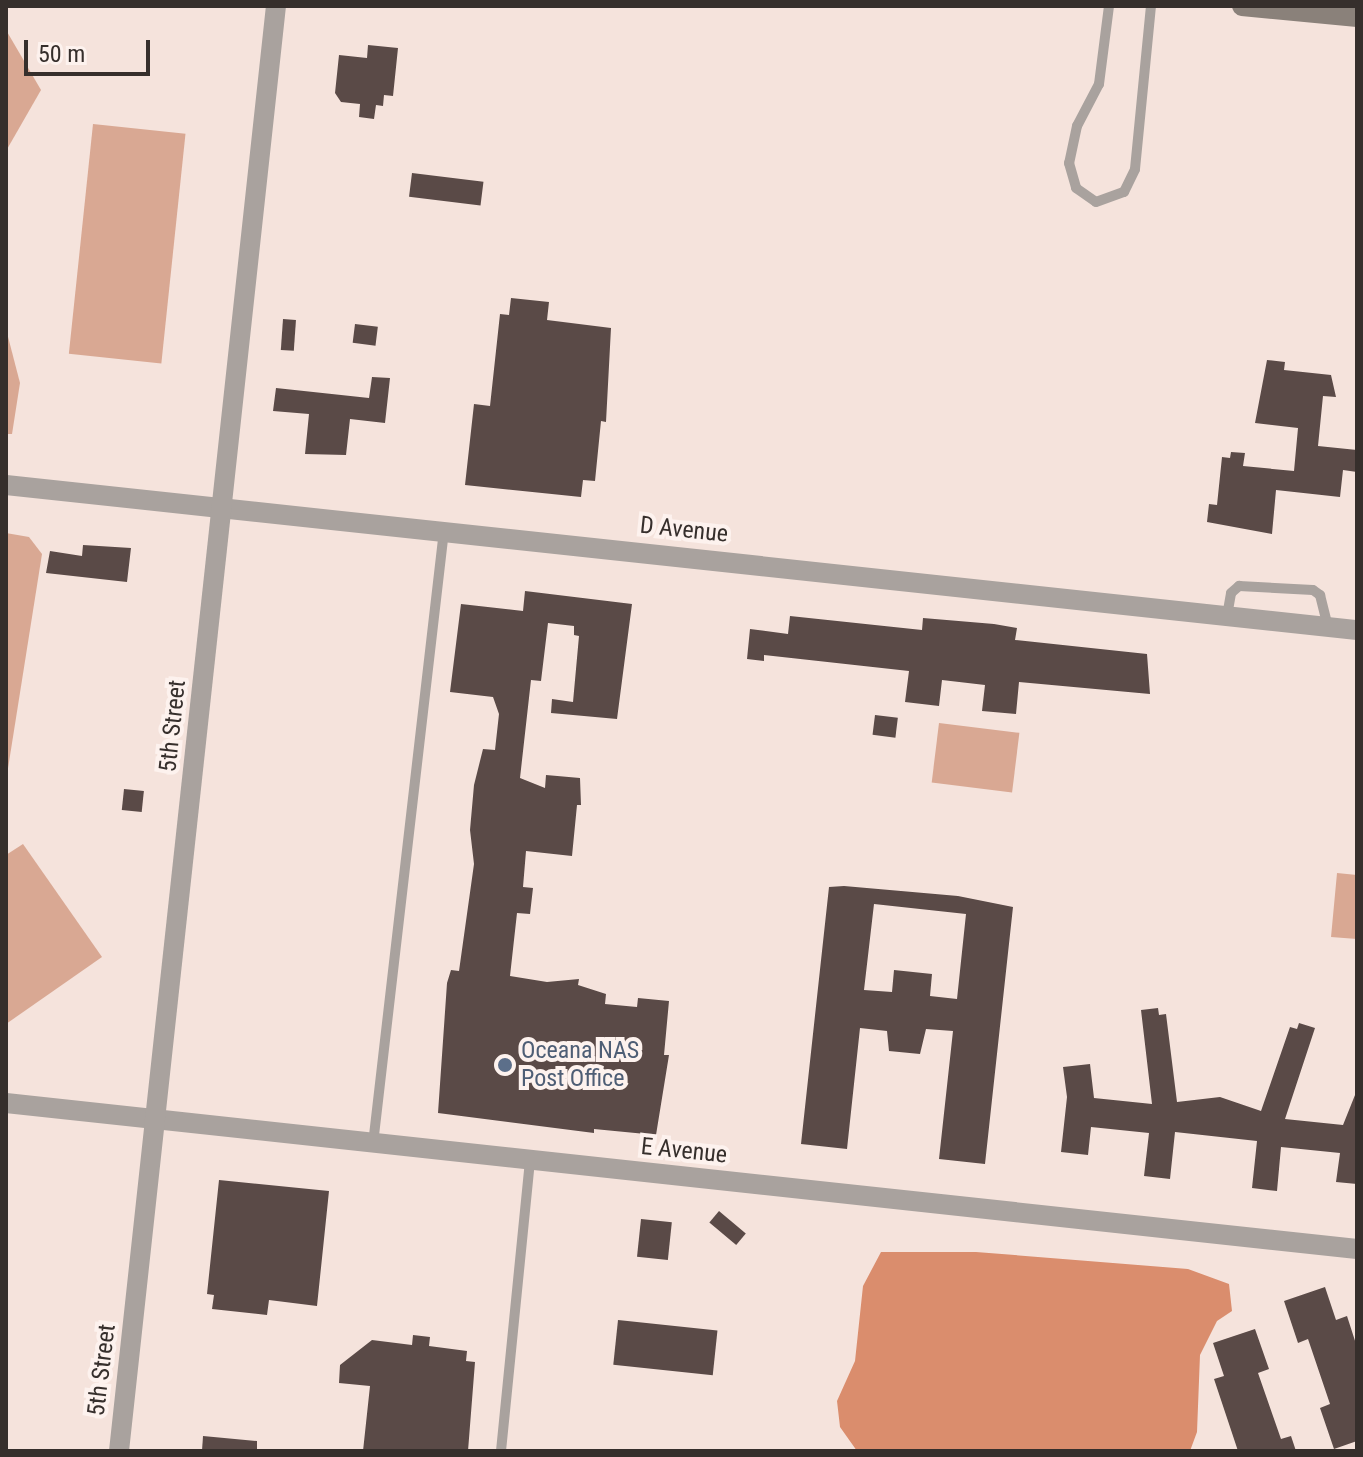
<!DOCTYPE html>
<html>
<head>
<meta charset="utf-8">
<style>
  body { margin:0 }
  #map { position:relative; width:1363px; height:1457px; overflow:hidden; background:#f5e3dc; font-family:"Roboto Condensed",sans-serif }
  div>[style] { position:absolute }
  .green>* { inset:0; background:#d9a893; transform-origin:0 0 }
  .forest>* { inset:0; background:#da8d6d }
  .building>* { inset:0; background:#5a4a47; transform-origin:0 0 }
  .lane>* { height:10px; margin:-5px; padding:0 5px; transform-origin:5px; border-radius:5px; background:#a9a29e }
  .street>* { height:20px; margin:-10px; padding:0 10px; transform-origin:10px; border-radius:10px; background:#a9a29e }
  .secondary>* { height:20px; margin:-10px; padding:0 10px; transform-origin:10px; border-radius:10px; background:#8a817a }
  .dots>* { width:22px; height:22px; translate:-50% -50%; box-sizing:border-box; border:4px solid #fdf2ee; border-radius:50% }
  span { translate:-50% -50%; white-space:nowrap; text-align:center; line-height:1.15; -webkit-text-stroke:8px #fdf2ee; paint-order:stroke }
  .street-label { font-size:24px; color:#362f2c }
  .service-label { font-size:24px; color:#4e5e75 }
  .left { translate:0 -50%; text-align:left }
  .frame { position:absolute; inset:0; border:8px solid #362f2c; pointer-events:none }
  .scale { position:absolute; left:24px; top:40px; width:126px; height:36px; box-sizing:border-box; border:4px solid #362f2c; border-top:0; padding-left:10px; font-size:24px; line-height:28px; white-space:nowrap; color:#362f2c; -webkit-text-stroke:6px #fdf2ee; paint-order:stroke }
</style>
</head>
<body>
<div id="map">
  <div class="green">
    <div style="clip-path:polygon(6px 30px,41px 90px,6px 151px)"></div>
    <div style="left:93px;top:124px;width:93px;height:231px;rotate:6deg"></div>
    <div style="clip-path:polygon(6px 329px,20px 383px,12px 434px,6px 434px)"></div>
    <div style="clip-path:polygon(6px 533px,29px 537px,42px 554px,6px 781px)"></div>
    <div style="left:939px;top:723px;width:81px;height:60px;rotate:7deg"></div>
    <div style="clip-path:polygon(23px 844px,102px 957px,6px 1024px,6px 855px)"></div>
    <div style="clip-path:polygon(1337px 873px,1357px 875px,1357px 939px,1331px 937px)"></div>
  </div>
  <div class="forest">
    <div style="clip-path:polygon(881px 1252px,976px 1252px,1188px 1269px,1229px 1284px,1232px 1311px,1217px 1321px,1200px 1355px,1197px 1432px,1190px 1451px,857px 1451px,840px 1427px,837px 1401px,855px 1361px,863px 1286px)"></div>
  </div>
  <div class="building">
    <div style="clip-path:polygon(368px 45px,398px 48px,393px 96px,384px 95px,383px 106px,376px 105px,374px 119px,359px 117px,360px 104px,341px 102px,335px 93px,339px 55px,367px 58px)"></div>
    <div style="left:412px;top:173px;width:72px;height:24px;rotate:7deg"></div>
    <div style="clip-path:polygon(511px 298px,549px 302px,547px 320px,611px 328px,606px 422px,601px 421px,595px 481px,583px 480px,581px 497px,465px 485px,474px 404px,490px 406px,500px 314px,509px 315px)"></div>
    <div style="left:283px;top:319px;width:13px;height:31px;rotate:4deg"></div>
    <div style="left:355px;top:324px;width:23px;height:19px;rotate:7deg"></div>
    <div style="clip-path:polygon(1267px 360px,1285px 362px,1284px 370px,1331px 375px,1336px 397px,1323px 396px,1318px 446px,1357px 450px,1357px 472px,1343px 470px,1340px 497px,1276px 490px,1272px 534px,1207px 522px,1209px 504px,1217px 505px,1222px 457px,1230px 458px,1231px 452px,1245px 453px,1243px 466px,1294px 471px,1298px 428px,1255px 423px)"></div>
    <div style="clip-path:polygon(372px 377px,390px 378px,385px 423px,350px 419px,346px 455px,305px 454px,309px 414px,273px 411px,276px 388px,369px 398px)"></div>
    <div style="clip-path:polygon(83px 545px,131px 548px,127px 582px,46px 573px,50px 551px,82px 556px)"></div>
    <div style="clip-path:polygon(525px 591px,632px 604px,617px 719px,551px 713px,552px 699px,573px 702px,579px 636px,574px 635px,574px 626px,548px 623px,541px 681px,531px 680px,520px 778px,545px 788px,546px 775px,580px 778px,581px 805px,577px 805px,572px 856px,526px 851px,523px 887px,533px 888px,530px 914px,517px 913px,510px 976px,547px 982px,579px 979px,578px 985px,606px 994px,605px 1004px,637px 1007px,638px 998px,669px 1001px,664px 1055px,669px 1055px,656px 1135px,594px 1129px,594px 1133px,438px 1113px,447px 983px,451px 970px,459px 971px,474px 864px,470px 830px,474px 785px,483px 749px,495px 750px,499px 714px,493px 697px,450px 692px,461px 604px,523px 611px)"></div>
    <div style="clip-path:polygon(790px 616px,922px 630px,923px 618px,994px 624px,1017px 628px,1015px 640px,1147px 654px,1150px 694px,1019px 682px,1016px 714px,982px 711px,985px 685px,942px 680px,939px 706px,905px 702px,909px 671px,764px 655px,764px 661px,747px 659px,750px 629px,788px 634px)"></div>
    <div style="left:875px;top:715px;width:23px;height:20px;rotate:7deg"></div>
    <div style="left:124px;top:789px;width:20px;height:21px;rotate:6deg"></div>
    <div style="clip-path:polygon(evenodd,844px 886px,958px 896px,1013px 907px,985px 1164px,939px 1159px,953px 1031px,926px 1029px,920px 1054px,889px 1051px,887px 1031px,860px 1028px,847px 1149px,801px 1144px,829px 887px,844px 886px,874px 904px,966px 914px,957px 999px,930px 996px,932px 974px,894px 970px,892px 992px,864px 990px,874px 904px)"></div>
    <div style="clip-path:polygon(1158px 1008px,1159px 1015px,1166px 1014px,1177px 1102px,1220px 1097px,1261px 1111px,1290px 1027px,1297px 1029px,1299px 1023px,1315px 1028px,1285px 1119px,1343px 1125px,1357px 1090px,1357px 1184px,1336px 1182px,1340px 1153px,1281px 1147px,1277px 1191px,1252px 1188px,1257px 1141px,1175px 1132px,1170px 1179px,1144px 1176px,1149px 1133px,1091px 1127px,1088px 1155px,1061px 1152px,1067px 1097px,1063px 1067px,1090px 1064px,1094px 1098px,1152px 1104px,1141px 1010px)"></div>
    <div style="clip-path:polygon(219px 1180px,329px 1191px,317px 1306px,269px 1300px,267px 1315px,212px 1309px,214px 1295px,207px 1294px)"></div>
    <div style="left:719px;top:1211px;width:35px;height:15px;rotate:40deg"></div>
    <div style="left:641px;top:1219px;width:31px;height:38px;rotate:6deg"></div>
    <div style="clip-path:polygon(1325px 1287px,1336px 1320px,1347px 1316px,1357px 1347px,1357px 1441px,1334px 1449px,1320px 1408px,1330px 1404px,1308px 1339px,1298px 1343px,1284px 1301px)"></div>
    <div style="left:618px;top:1320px;width:100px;height:45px;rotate:6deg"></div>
    <div style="clip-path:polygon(1255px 1329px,1269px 1369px,1258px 1373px,1281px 1439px,1291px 1436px,1296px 1451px,1238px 1451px,1214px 1379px,1224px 1376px,1213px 1343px)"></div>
    <div style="clip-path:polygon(413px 1335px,430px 1337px,429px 1346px,467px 1351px,466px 1361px,475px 1362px,468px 1451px,363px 1451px,370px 1386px,339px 1383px,340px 1365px,372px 1340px,412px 1345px)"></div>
    <div style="clip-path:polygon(203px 1436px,257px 1441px,257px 1451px,202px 1451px)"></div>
  </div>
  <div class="lane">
    <div style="left:1109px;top:6px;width:79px;rotate:97.3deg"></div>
    <div style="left:1099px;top:84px;width:47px;rotate:117.6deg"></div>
    <div style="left:1077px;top:126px;width:38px;rotate:102deg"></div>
    <div style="left:1069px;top:163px;width:26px;rotate:74deg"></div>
    <div style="left:1076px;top:188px;width:24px;rotate:35deg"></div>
    <div style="left:1096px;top:202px;width:30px;rotate:-20deg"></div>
    <div style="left:1124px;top:192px;width:25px;rotate:-64deg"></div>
    <div style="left:1135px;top:169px;width:164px;rotate:-84.4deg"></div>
    <div style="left:1227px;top:616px;width:23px;rotate:-80deg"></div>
    <div style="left:1231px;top:593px;width:11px;rotate:-41deg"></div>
    <div style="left:1239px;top:586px;width:74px;rotate:3.1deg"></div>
    <div style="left:1313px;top:590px;width:9px;rotate:36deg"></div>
    <div style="left:1320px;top:595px;width:33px;rotate:76deg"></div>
    <div style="left:373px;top:1144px;width:618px;rotate:-83.4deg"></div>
    <div style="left:501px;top:1451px;width:291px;rotate:-84.3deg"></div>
  </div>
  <div class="street">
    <div style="left:6px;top:485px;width:1359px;rotate:6.13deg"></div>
    <div style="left:6px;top:1103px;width:1359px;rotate:6.17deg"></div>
    <div style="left:119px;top:1451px;width:1454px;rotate:-83.8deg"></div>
  </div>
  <div class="secondary">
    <div style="left:1242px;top:6px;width:116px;rotate:5.5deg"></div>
  </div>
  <div class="dots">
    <div style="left:505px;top:1065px;background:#5c6f8a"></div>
  </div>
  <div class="street-label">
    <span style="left:684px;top:530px;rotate:6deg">D Avenue</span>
    <span style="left:173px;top:726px;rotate:-84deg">5th Street</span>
    <span style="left:684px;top:1151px;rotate:6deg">E Avenue</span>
    <span style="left:102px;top:1370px;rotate:-83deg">5th Street</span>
  </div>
  <div class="service-label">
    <span class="left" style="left:521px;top:1065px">Oceana NAS<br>Post Office</span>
  </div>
  <div class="frame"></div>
  <div class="scale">50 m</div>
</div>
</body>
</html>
